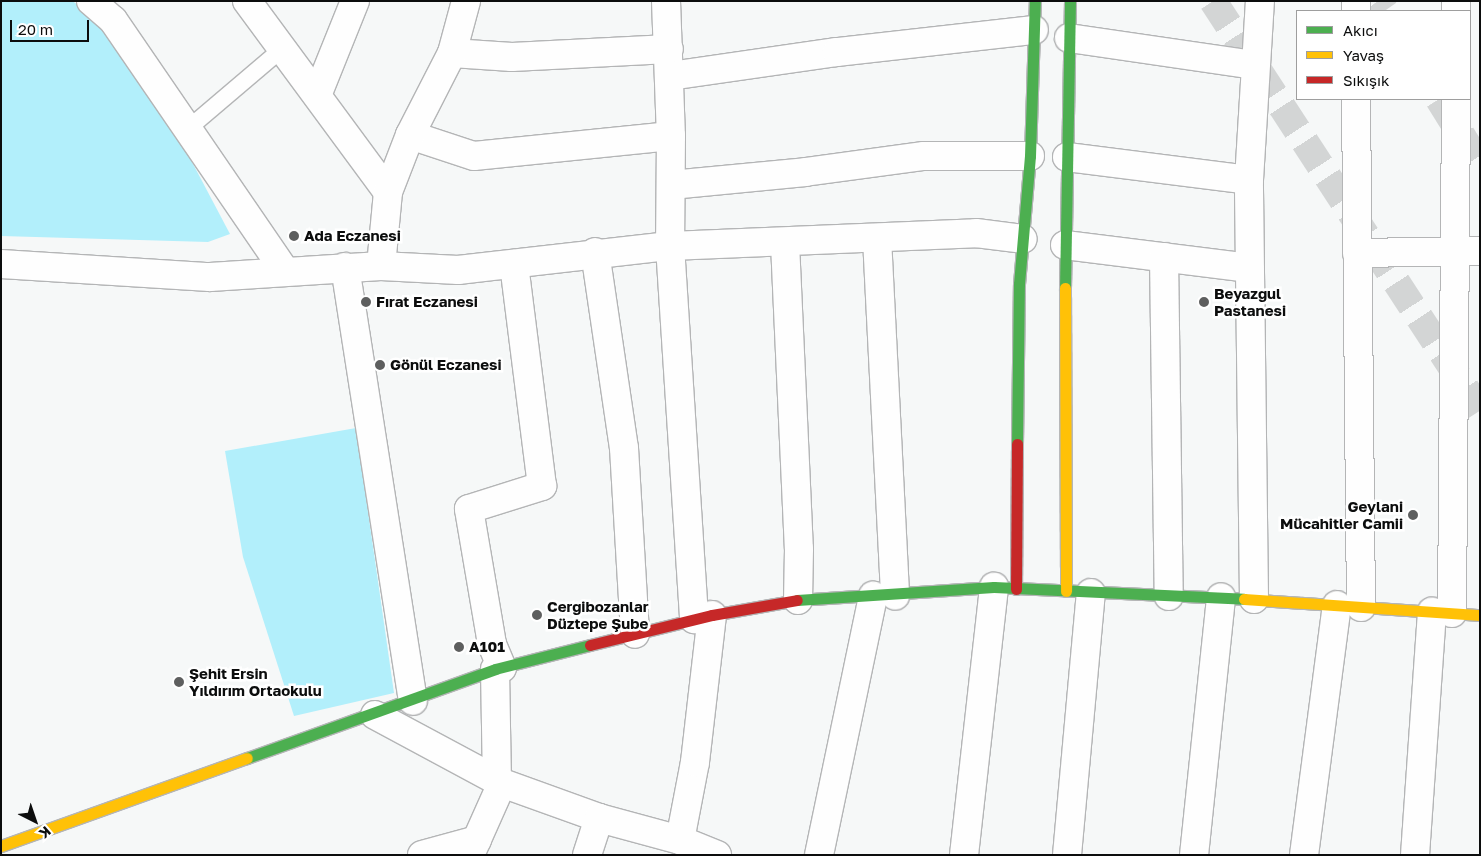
<!DOCTYPE html>
<html>
<head>
<meta charset="utf-8">
<style>
  body { margin:0 }
  #map { position:relative; width:1481px; height:856px; overflow:hidden; background:#f6f8f8; font-family:"Golos Text",sans-serif }
  div>[style] { position:absolute }
  .green>* { inset:0; background:#b2effb }
  .primary-tunnel>* { height:28px; margin-top:-14px; transform-origin:0; background:repeating-linear-gradient(90deg,#d3d5d5 0 28px,transparent 0 42px) }
  .roads { filter:drop-shadow(1px 0 #b4b5b6) drop-shadow(-1px 0 #b4b5b6) drop-shadow(0 1px #b4b5b6) drop-shadow(0 -1px #b4b5b6) }
  .lane>* { height:16px; margin:-8px; padding:0 8px; transform-origin:8px; border-radius:8px; background:#fefefe }
  .street>* { height:28px; margin:-14px; padding:0 14px; transform-origin:14px; border-radius:14px; background:#fefefe }
  .fast>* { height:11px; margin:-5.5px; padding:0 5.5px; transform-origin:5.5px; border-radius:5.5px; background:#4caf50 }
  .slow>* { height:11px; margin:-5.5px; padding:0 5.5px; transform-origin:5.5px; border-radius:5.5px; background:#ffc107 }
  .jam>* { height:11px; margin:-5.5px; padding:0 5.5px; transform-origin:5.5px; border-radius:5.5px; background:#c62828 }
  .dots>* { width:14px; height:14px; translate:-50% -50%; box-sizing:border-box; border:2px solid #fff; border-radius:50% }
  span { translate:-50% -50%; white-space:nowrap; text-align:center; line-height:1.15; -webkit-text-stroke:5px #fff; paint-order:stroke }
  .poi-label { font-size:15px; color:#0c0d0d; font-weight:700 }
  .left { translate:0 -50%; text-align:left }
  .right { translate:-100% -50%; text-align:right }
  .frame { position:absolute; inset:0; border:2px solid #0c0d0d; pointer-events:none }
  .legend { position:absolute; left:1296px; top:10px; width:175px; height:90px; box-sizing:border-box; background:#fff; border:1px solid #9e9e9e; margin:0; padding:6px 9px; list-style:none; font-size:15px; color:#0c0d0d }
  .legend li { display:flex; align-items:center; gap:10px; height:25px }
  .legend b { width:25px; border:1px solid #9e9e9e }
  .north { position:absolute; left:10px; top:796px; width:50px; height:50px; -webkit-text-stroke:4px #fff; paint-order:stroke; rotate:139deg; font-size:14px; font-weight:700; line-height:20px; text-align:center; color:#0c0d0d }
  .north::after { content:''; display:block; margin:auto; width:18px; height:22px; background:#0c0d0d; clip-path:polygon(50% 0,100% 100%,50% 72%,0 100%) }
  .scale { position:absolute; left:10px; top:20px; width:79px; height:22px; box-sizing:border-box; border:2px solid #0c0d0d; border-top:0; padding-left:6px; font-size:15px; line-height:18px; white-space:nowrap; color:#0c0d0d; -webkit-text-stroke:4px #fff; paint-order:stroke }
</style>
</head>
<body>
<div id="map">
  <div class="green">
    <div style="clip-path:polygon(1px 1px,72px 1px,90px 12px,183px 145px,230px 234px,208px 242px,1px 236px)"></div>
    <div style="clip-path:polygon(356px 428px,394px 693px,294px 716px,243px 557px,225px 451px)"></div>
  </div>
  <div class="primary-tunnel">
    <div style="left:1213px;top:1px;width:489px;rotate:56.9deg"></div>
    <div style="left:1378px;top:1px;width:12px;rotate:55deg"></div>
    <div style="left:1439px;top:99px;width:78px;rotate:58.2deg"></div>
  </div>
  <div class="roads">
    <div class="lane">
      <div style="left:189px;top:128px;width:123px;rotate:-40.4deg"></div>
    </div>
    <div class="street">
      <div style="left:91px;top:1px;width:29px;rotate:41deg"></div>
      <div style="left:113px;top:20px;width:303px;rotate:55.6deg"></div>
      <div style="left:247px;top:1px;width:237px;rotate:53.6deg"></div>
      <div style="left:666px;top:1px;width:135px;rotate:87.9deg"></div>
      <div style="left:671px;top:136px;width:110px;rotate:90.5deg"></div>
      <div style="left:670px;top:246px;width:374px;rotate:86.3deg"></div>
      <div style="left:1356px;top:1px;width:10px;rotate:90deg"></div>
      <div style="left:1456px;top:11px;width:10px;rotate:-90deg"></div>
      <div style="left:1069px;top:38px;width:187px;rotate:8.3deg"></div>
      <div style="left:452px;top:53px;width:60px;rotate:3.8deg"></div>
      <div style="left:512px;top:57px;width:157px;rotate:-2.9deg"></div>
      <div style="left:670px;top:76px;width:169px;rotate:-8.2deg"></div>
      <div style="left:837px;top:52px;width:198px;rotate:-6.4deg"></div>
      <div style="left:318px;top:93px;width:99px;rotate:-68.1deg"></div>
      <div style="left:1356px;top:99px;width:508px;rotate:89.44deg"></div>
      <div style="left:410px;top:135px;width:67px;rotate:18.2deg"></div>
      <div style="left:474px;top:156px;width:198px;rotate:-5.8deg"></div>
      <div style="left:1067px;top:157px;width:183px;rotate:7.2deg"></div>
      <div style="left:671px;top:185px;width:135px;rotate:-5.5deg"></div>
      <div style="left:805px;top:172px;width:120px;rotate:-7.7deg"></div>
      <div style="left:924px;top:156px;width:106px"></div>
      <div style="left:877px;top:238px;width:358px;rotate:87.1deg"></div>
      <div style="left:785px;top:243px;width:306px;rotate:87.4deg"></div>
      <div style="left:799px;top:549px;width:51px;rotate:91.1deg"></div>
      <div style="left:1065px;top:245px;width:186px;rotate:7.1deg"></div>
      <div style="left:595px;top:252px;width:198px;rotate:81.6deg"></div>
      <div style="left:624px;top:448px;width:186px;rotate:86.6deg"></div>
      <div style="left:1357px;top:253px;width:123px;rotate:-0.9deg"></div>
      <div style="left:1164px;top:257px;width:339px;rotate:89.2deg"></div>
      <div style="left:1px;top:264px;width:209px;rotate:3.6deg"></div>
      <div style="left:210px;top:277px;width:171px;rotate:-3.7deg"></div>
      <div style="left:381px;top:266px;width:77px;rotate:3deg"></div>
      <div style="left:458px;top:270px;width:213px;rotate:-6.5deg"></div>
      <div style="left:670px;top:246px;width:306px;rotate:-2.4deg"></div>
      <div style="left:976px;top:233px;width:47px;rotate:7.3deg"></div>
      <div style="left:381px;top:266px;width:74px;rotate:-84.6deg"></div>
      <div style="left:388px;top:192px;width:61px;rotate:-68.9deg"></div>
      <div style="left:410px;top:135px;width:92px;rotate:-62.9deg"></div>
      <div style="left:452px;top:53px;width:54px;rotate:-74.9deg"></div>
      <div style="left:345px;top:267px;width:439px;rotate:81.1deg"></div>
      <div style="left:1254px;top:599px;width:419px;rotate:-90.7deg"></div>
      <div style="left:1249px;top:180px;width:179px;rotate:-86.5deg"></div>
      <div style="left:1452px;top:613px;width:514px;rotate:-89.55deg"></div>
      <div style="left:502px;top:668px;width:26px;rotate:-113deg"></div>
      <div style="left:492px;top:644px;width:137px;rotate:-99.7deg"></div>
      <div style="left:469px;top:509px;width:77px;rotate:-17.5deg"></div>
      <div style="left:542px;top:486px;width:224px;rotate:-97.2deg"></div>
      <div style="left:495px;top:669px;width:111px;rotate:89deg"></div>
      <div style="left:375px;top:715px;width:144px;rotate:28.2deg"></div>
      <div style="left:502px;top:783px;width:103px;rotate:19.8deg"></div>
      <div style="left:599px;top:818px;width:84px;rotate:15.2deg"></div>
      <div style="left:680px;top:840px;width:40px;rotate:22deg"></div>
      <div style="left:680px;top:840px;width:79px;rotate:-79.1deg"></div>
      <div style="left:695px;top:762px;width:148px;rotate:-83.4deg"></div>
      <div style="left:422px;top:855px;width:57px;rotate:-15.3deg"></div>
      <div style="left:470px;top:855px;width:79px;rotate:-66deg"></div>
      <div style="left:587px;top:855px;width:39px;rotate:-72deg"></div>
      <div style="left:819px;top:855px;width:265px;rotate:-78.2deg"></div>
      <div style="left:964px;top:855px;width:270px;rotate:-83.6deg"></div>
      <div style="left:1067px;top:855px;width:263px;rotate:-84.8deg"></div>
      <div style="left:1194px;top:855px;width:259px;rotate:-84deg"></div>
      <div style="left:1304px;top:855px;width:252px;rotate:-82.5deg"></div>
      <div style="left:1415px;top:855px;width:244px;rotate:-86deg"></div>
    </div>
    <div class="fast">
      <div style="left:1065px;top:288px;width:287px;rotate:-89deg"></div>
      <div style="left:1017px;top:444px;width:160px;rotate:-89.3deg"></div>
      <div style="left:1019px;top:284px;width:128px;rotate:-85.1deg"></div>
      <div style="left:1030px;top:156px;width:155px;rotate:-88.2deg"></div>
      <div style="left:797px;top:600px;width:197px;rotate:-3.8deg"></div>
      <div style="left:994px;top:587px;width:250px;rotate:2.7deg"></div>
      <div style="left:247px;top:758px;width:263px;rotate:-19.7deg"></div>
      <div style="left:495px;top:669px;width:98px;rotate:-14.2deg"></div>
    </div>
    <div class="slow">
      <div style="left:1065px;top:288px;width:303px;rotate:89.8deg"></div>
      <div style="left:1244px;top:599px;width:237px;rotate:3.9deg"></div>
      <div style="left:1px;top:846px;width:261px;rotate:-19.7deg"></div>
    </div>
    <div class="jam">
      <div style="left:1016px;top:589px;width:145px;rotate:-89.6deg"></div>
      <div style="left:590px;top:645px;width:126px;rotate:-13.8deg"></div>
      <div style="left:712px;top:615px;width:86px;rotate:-10deg"></div>
    </div>
  </div>
  <div class="dots">
    <div style="left:294px;top:236px;background:#5e5f5f"></div>
    <div style="left:366px;top:302px;background:#5e5f5f"></div>
    <div style="left:1204px;top:302px;background:#5e5f5f"></div>
    <div style="left:380px;top:365px;background:#5e5f5f"></div>
    <div style="left:1413px;top:515px;background:#5e5f5f"></div>
    <div style="left:537px;top:615px;background:#5e5f5f"></div>
    <div style="left:459px;top:647px;background:#5e5f5f"></div>
    <div style="left:179px;top:682px;background:#5e5f5f"></div>
  </div>
  <div class="poi-label">
    <span class="left" style="left:304px;top:236px">Ada Eczanesi</span>
    <span class="left" style="left:1214px;top:302px">Beyazgul<br>Pastanesi</span>
    <span class="left" style="left:376px;top:302px">Fırat Eczanesi</span>
    <span class="left" style="left:390px;top:365px">Gönül Eczanesi</span>
    <span class="right" style="left:1403px;top:515px">Geylani<br>Mücahitler Camii</span>
    <span class="left" style="left:547px;top:615px">Cergibozanlar<br>Düztepe Şube</span>
    <span class="left" style="left:469px;top:647px">A101</span>
    <span class="left" style="left:189px;top:682px">Şehit Ersin<br>Yıldırım Ortaokulu</span>
  </div>
  <div class="frame"></div>
  <ul class="legend">
  <li><b style="height:6px;background:#4caf50"></b>Akıcı</li>
  <li><b style="height:6px;background:#ffc107"></b>Yavaş</li>
  <li><b style="height:6px;background:#c62828"></b>Sıkışık</li>
  </ul>
  <div class="north">K</div>
  <div class="scale">20 m</div>
</div>
</body>
</html>
